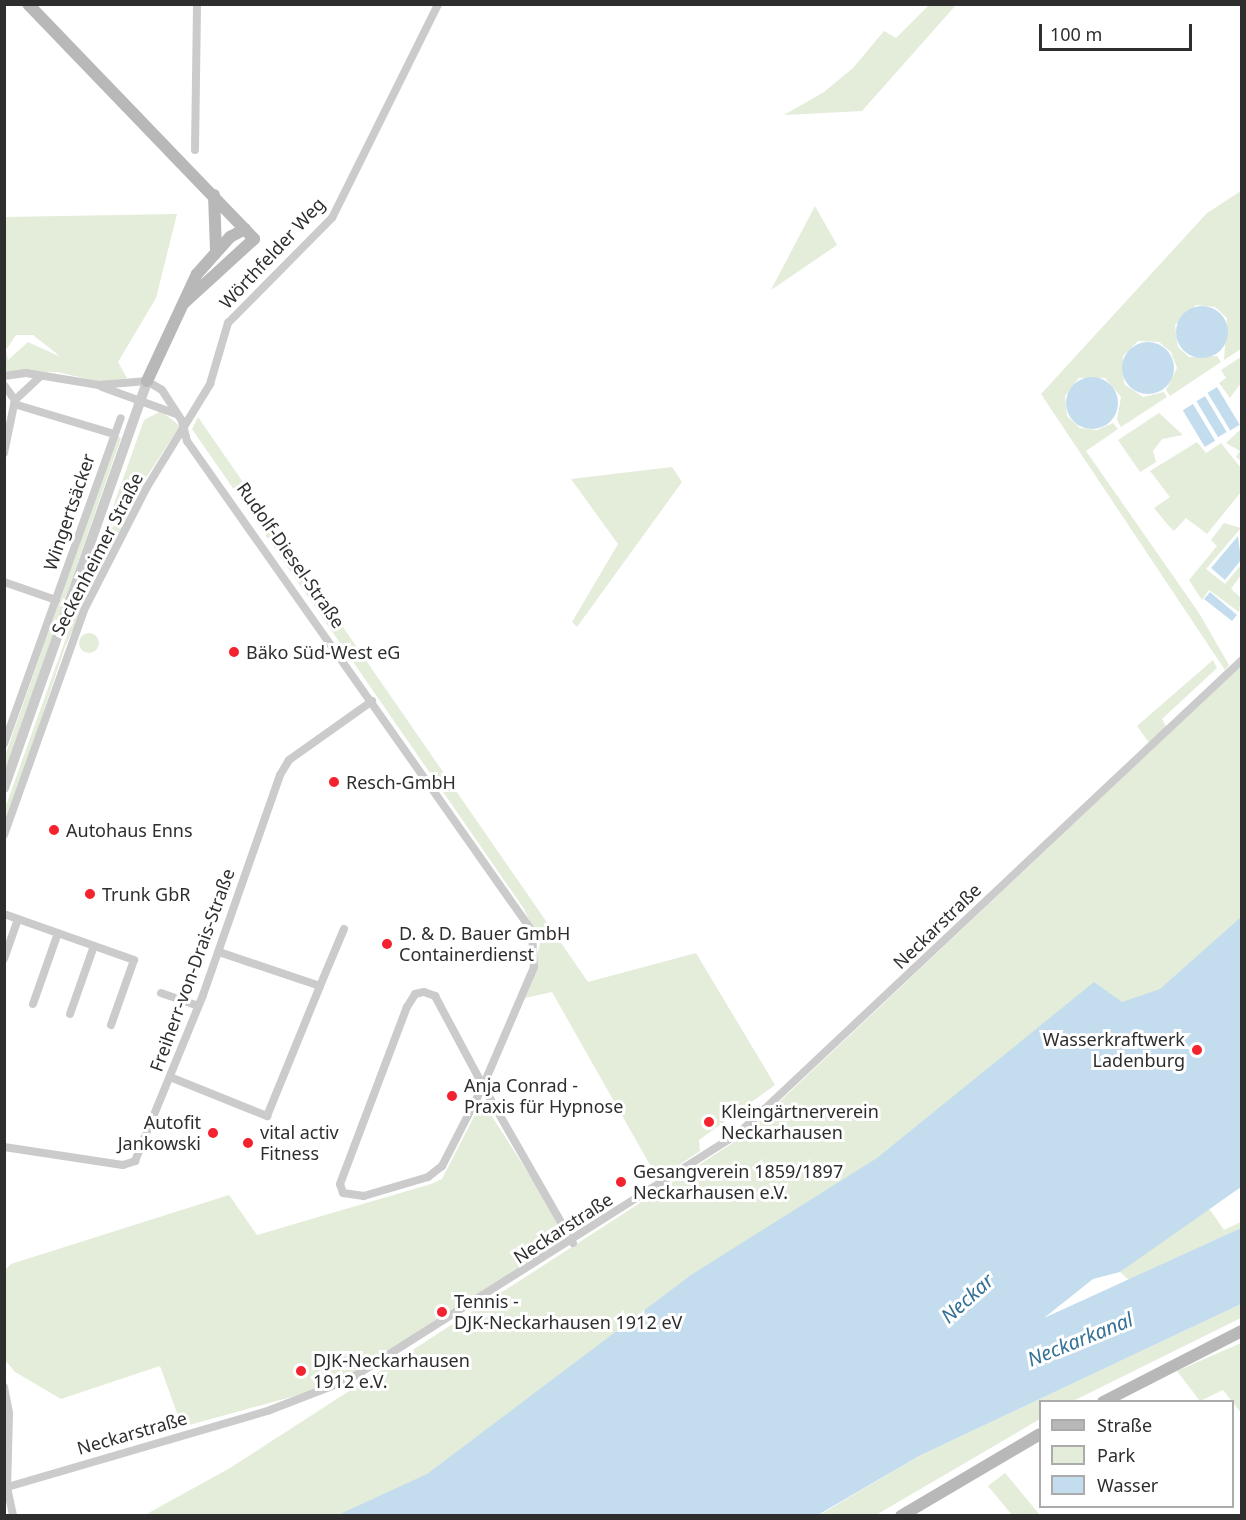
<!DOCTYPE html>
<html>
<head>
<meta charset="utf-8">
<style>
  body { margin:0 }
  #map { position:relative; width:1246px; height:1520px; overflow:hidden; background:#fff; font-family:"Noto Sans",sans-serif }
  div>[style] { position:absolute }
  .green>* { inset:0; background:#e4ecda }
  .round { border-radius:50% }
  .water>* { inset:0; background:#c4ddee; transform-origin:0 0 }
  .minor>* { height:8px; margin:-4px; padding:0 4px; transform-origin:4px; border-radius:4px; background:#cbcbcb }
  .tertiary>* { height:10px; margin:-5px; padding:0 5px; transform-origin:5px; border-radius:5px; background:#cbcbcb }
  .secondary>* { height:12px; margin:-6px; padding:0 6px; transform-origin:6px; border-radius:6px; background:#b8b8b8 }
  .dots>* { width:16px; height:16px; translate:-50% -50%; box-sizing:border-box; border:3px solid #fff; border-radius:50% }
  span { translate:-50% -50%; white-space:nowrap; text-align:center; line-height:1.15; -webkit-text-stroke:6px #fff; paint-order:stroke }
  .street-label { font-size:18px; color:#2e2e2e }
  .poi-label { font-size:18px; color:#2e2e2e }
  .left { translate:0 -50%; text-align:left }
  .right { translate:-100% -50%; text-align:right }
  .water-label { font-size:20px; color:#357096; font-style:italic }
  .frame { position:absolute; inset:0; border:6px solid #2e2e2e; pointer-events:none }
  .legend { position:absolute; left:1039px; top:1400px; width:195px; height:108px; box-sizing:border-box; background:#fff; border:2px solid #ababab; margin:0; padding:8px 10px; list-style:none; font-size:18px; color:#2e2e2e }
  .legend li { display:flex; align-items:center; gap:12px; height:30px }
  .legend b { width:30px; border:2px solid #ababab }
  .scale { position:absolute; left:1039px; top:24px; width:153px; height:27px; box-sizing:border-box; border:3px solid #2e2e2e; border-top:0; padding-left:8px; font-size:18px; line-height:21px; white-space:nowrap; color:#2e2e2e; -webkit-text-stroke:4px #fff; paint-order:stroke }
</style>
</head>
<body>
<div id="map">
  <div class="green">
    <div style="clip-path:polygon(930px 4px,956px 5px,862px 111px,784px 115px,824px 92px,853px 68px,884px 31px,896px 38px)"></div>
    <div style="clip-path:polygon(1241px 191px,1241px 349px,1224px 360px,1227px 318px,1215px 307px,1196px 305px,1175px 325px,1178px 347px,1189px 357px,1217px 356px,1221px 362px,1170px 396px,1166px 390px,1177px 368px,1171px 352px,1159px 342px,1138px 341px,1123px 356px,1124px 384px,1143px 397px,1164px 392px,1167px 397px,1121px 427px,1117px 420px,1121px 397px,1105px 378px,1079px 378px,1065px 396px,1067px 416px,1080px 428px,1097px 430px,1113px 423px,1118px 429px,1086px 451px,1199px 613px,1229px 665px,1225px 670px,1041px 394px,1207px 213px)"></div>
    <div style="clip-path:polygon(815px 206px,837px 245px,771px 290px)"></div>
    <div style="clip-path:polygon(evenodd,177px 214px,156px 298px,118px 362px,127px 378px,105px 383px,57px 372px,5px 373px,5px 217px,177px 214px,16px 335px,33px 335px,61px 357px,28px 342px,8px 360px,6px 350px,16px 335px)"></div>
    <div style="clip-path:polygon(1241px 357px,1241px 383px,1230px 398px,1219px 383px,1226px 378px,1221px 370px)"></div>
    <div style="clip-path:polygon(161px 411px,180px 426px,142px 484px,65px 647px,6px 824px,4px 811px,144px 420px)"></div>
    <div style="clip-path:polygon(1159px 413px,1183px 435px,1162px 439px,1153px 451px,1156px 462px,1140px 472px,1118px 440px)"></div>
    <div style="clip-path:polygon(198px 417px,588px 982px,696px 953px,775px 1085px,699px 1140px,700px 1151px,658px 1179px,552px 992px,525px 998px,540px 944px,524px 909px,192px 429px)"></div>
    <div style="clip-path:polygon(1241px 429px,1241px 461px,1236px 457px,1240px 451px,1226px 443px)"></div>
    <div style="clip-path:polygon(117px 436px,121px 438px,5px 772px,5px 756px)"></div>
    <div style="clip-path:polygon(1197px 442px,1206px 453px,1221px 443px,1241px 468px,1241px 492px,1207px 534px,1186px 518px,1174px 531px,1168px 525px,1154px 508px,1170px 497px,1150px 471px)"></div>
    <div style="clip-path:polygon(672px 467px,682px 482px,577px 627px,572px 622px,618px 544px,571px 479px)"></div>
    <div style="clip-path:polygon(1224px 523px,1241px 528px,1206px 569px,1225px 584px,1241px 565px,1241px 575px,1231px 589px,1241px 598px,1239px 612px,1209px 590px,1202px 600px,1189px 580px,1217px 546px,1211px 540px)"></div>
    <div class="round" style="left:79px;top:633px;width:20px;height:20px"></div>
    <div style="clip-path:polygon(1213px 660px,1217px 668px,1162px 719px,1168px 730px,1150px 744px,1137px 726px)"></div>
    <div style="clip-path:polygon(1241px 666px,1241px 1049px,635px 1515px,143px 1516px,230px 1468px,742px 1137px)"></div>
    <div style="clip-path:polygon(482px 1101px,570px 1238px,367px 1368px,327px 1387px,182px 1427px,160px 1366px,61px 1399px,15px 1372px,5px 1360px,5px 1270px,11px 1264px,229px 1195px,257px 1235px,431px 1184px,442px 1179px)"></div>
    <div style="clip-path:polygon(1208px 1207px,1224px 1230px,1241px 1222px,1241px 1228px,1129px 1280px,1120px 1272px)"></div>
    <div style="clip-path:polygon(1241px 1304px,1241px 1318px,1073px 1401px,1040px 1402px,1040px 1419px,876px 1515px,818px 1516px,919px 1456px)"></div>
    <div style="clip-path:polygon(1241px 1343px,1241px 1413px,1223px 1390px,1200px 1401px,1177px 1371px)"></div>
    <div style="clip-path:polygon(1005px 1473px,1040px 1515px,1012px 1515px,988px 1486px)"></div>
  </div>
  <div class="water">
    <div class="round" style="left:1176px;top:306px;width:52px;height:52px"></div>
    <div class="round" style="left:1122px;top:342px;width:52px;height:52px"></div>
    <div class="round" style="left:1066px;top:377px;width:52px;height:52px"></div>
    <div style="left:1217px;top:387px;width:44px;height:11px;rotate:59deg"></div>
    <div style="left:1205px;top:396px;width:42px;height:10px;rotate:59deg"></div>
    <div style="left:1193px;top:404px;width:43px;height:12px;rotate:59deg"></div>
    <div style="clip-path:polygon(1238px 536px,1241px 560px,1225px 580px,1211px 568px)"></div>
    <div style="clip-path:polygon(1210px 592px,1237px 615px,1232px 621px,1204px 599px)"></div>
    <div style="clip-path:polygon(1241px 917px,1241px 1187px,1120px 1272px,1093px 1279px,1044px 1318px,1241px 1228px,1241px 1304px,919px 1456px,818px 1515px,338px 1515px,427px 1474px,691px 1275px,877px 1158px,1094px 982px,1122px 1002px,1160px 989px)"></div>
  </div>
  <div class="minor">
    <div style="left:195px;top:150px;width:146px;rotate:-89.2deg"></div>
    <div style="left:4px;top:376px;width:22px;rotate:-8deg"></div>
    <div style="left:26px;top:373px;width:74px;rotate:9.3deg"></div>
    <div style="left:99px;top:385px;width:48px;rotate:-4.8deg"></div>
    <div style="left:147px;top:381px;width:17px;rotate:31deg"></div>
    <div style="left:162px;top:390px;width:37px;rotate:57deg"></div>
    <div style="left:182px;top:421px;width:21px;rotate:76deg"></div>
    <div style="left:187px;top:441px;width:599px;rotate:54.85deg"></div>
    <div style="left:532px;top:931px;width:36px;rotate:87deg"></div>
    <div style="left:534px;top:967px;width:129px;rotate:113.2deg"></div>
    <div style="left:483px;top:1086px;width:90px;rotate:117.1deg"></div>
    <div style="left:442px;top:1166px;width:18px;rotate:142deg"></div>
    <div style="left:428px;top:1177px;width:67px;rotate:163.5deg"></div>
    <div style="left:364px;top:1196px;width:21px;rotate:-172deg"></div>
    <div style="left:343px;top:1193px;width:9px;rotate:-108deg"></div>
    <div style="left:340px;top:1184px;width:189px;rotate:-69.3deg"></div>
    <div style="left:407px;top:1007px;width:15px;rotate:-58deg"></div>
    <div style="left:415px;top:994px;width:9px;rotate:-13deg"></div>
    <div style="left:424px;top:992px;width:12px;rotate:20deg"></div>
    <div style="left:435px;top:996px;width:102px;rotate:61.9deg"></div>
    <div style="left:483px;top:1086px;width:181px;rotate:60.2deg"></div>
    <div style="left:4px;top:385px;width:19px;rotate:54deg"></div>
    <div style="left:102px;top:387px;width:79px;rotate:20deg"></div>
    <div style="left:14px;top:404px;width:104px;rotate:16.7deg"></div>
    <div style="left:4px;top:453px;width:54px;rotate:-78.3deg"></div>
    <div style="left:15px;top:400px;width:35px;rotate:-43deg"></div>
    <div style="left:4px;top:582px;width:55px;rotate:19.1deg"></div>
    <div style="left:4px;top:744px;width:346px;rotate:-70.3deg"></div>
    <div style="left:4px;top:835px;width:239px;rotate:-70.4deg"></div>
    <div style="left:84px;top:610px;width:138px;rotate:-62.9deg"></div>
    <div style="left:147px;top:487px;width:121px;rotate:-58.5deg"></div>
    <div style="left:210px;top:384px;width:64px;rotate:-73.6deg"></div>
    <div style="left:228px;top:323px;width:148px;rotate:-45.3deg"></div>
    <div style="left:332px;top:218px;width:239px;rotate:-63.6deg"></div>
    <div style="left:4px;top:914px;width:138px;rotate:19.5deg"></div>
    <div style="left:134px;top:960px;width:69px;rotate:109.5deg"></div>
    <div style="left:4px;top:959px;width:42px;rotate:-70.7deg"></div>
    <div style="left:320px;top:986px;width:62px;rotate:-67.2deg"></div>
    <div style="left:161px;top:993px;width:39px;rotate:19deg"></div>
    <div style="left:33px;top:1004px;width:75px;rotate:-70.6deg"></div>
    <div style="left:70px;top:1014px;width:72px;rotate:-70.6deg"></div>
    <div style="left:170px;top:1077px;width:105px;rotate:21.9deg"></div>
    <div style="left:267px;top:1116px;width:140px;rotate:-67.8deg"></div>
    <div style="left:320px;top:986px;width:107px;rotate:-161.4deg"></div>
    <div style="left:4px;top:1147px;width:120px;rotate:8.6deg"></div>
    <div style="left:123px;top:1165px;width:13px;rotate:-18deg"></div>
    <div style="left:135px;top:1161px;width:179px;rotate:-67.7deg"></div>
    <div style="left:203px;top:995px;width:233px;rotate:-70.7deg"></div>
    <div style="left:280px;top:775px;width:17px;rotate:-59deg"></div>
    <div style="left:289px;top:760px;width:102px;rotate:-35.4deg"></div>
    <div style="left:4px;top:1387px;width:26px;rotate:79deg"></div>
    <div style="left:9px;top:1413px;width:74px;rotate:91.5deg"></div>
    <div style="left:7px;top:1487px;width:30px;rotate:78deg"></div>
    <div style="left:4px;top:1488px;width:277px;rotate:-16.3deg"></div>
    <div style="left:270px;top:1410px;width:86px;rotate:-21.2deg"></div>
    <div style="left:350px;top:1379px;width:460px;rotate:-32.3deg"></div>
    <div style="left:739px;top:1133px;width:690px;rotate:-43.24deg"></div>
  </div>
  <div class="tertiary">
    <div style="left:4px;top:788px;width:431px;rotate:-70.6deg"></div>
  </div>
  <div class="secondary">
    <div style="left:28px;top:4px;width:326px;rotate:46.1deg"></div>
    <div style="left:254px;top:239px;width:95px;rotate:137.6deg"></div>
    <div style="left:214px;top:195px;width:55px;rotate:87.9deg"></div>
    <div style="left:147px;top:381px;width:118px;rotate:-65deg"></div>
    <div style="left:197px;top:274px;width:50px;rotate:-48.3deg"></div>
    <div style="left:230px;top:237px;width:17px;rotate:-28deg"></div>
    <div style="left:1103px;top:1402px;width:156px;rotate:-27.1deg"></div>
    <div style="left:901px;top:1516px;width:161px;rotate:-30.5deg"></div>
  </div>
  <div class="dots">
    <div style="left:234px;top:652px;background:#f3222f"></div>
    <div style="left:334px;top:782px;background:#f3222f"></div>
    <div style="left:54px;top:830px;background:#f3222f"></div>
    <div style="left:90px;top:894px;background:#f3222f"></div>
    <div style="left:387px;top:944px;background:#f3222f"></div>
    <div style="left:1197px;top:1050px;background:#f3222f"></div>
    <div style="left:452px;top:1096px;background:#f3222f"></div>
    <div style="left:709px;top:1122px;background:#f3222f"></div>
    <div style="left:213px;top:1133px;background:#f3222f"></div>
    <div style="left:248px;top:1143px;background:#f3222f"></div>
    <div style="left:621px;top:1182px;background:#f3222f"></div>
    <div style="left:442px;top:1312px;background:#f3222f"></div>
    <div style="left:301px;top:1371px;background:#f3222f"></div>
  </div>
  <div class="street-label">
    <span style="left:272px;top:253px;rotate:-47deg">Wörthfelder Weg</span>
    <span style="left:69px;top:512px;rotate:-71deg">Wingertsäcker</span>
    <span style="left:97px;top:554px;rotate:-63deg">Seckenheimer Straße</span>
    <span style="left:291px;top:555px;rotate:55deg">Rudolf-Diesel-Straße</span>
    <span style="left:937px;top:926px;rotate:-44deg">Neckarstraße</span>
    <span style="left:192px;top:970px;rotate:-70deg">Freiherr-von-Drais-Straße</span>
    <span style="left:563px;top:1228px;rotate:-33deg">Neckarstraße</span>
    <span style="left:132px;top:1433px;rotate:-16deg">Neckarstraße</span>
  </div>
  <div class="poi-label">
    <span class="left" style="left:246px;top:652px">Bäko Süd-West eG</span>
    <span class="left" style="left:346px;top:782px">Resch-GmbH</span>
    <span class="left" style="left:66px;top:830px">Autohaus Enns</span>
    <span class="left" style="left:102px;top:894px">Trunk GbR</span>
    <span class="left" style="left:399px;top:944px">D. &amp; D. Bauer GmbH<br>Containerdienst</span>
    <span class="right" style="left:1185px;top:1050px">Wasserkraftwerk<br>Ladenburg</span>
    <span class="left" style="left:464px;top:1096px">Anja Conrad -<br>Praxis für Hypnose</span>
    <span class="left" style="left:721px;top:1122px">Kleingärtnerverein<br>Neckarhausen</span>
    <span class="right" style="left:201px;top:1133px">Autofit<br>Jankowski</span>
    <span class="left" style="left:260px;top:1143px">vital activ<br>Fitness</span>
    <span class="left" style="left:633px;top:1182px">Gesangverein 1859/1897<br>Neckarhausen e.V.</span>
    <span class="left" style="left:454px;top:1312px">Tennis -<br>DJK-Neckarhausen 1912 eV</span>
    <span class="left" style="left:313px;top:1371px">DJK-Neckarhausen<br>1912 e.V.</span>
  </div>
  <div class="water-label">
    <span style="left:967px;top:1298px;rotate:-42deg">Neckar</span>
    <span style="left:1080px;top:1339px;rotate:-22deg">Neckarkanal</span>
  </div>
  <div class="frame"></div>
  <ul class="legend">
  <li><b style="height:8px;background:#b8b8b8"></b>Straße</li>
  <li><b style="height:16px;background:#e4ecda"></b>Park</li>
  <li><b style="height:16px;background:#c4ddee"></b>Wasser</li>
  </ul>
  <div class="scale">100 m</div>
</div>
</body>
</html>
